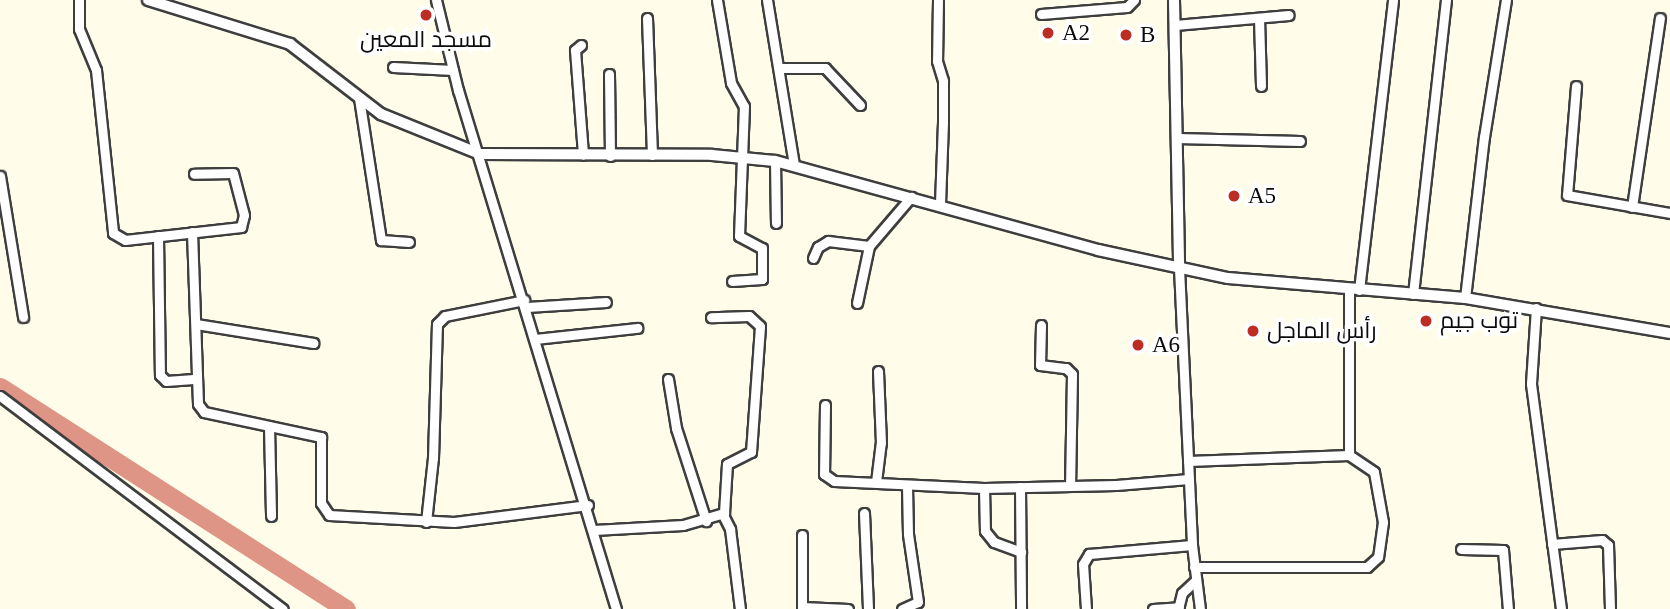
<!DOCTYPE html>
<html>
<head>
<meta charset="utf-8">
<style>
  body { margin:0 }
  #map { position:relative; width:1670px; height:609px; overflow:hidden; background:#fffdea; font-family:"Times New Roman",Cairo,serif }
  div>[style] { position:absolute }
  .taxiway>* { height:19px; margin:-9.5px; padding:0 9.5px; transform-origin:9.5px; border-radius:9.5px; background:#de9586 }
  .roads { filter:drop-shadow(2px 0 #3e3e3e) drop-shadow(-2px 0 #3e3e3e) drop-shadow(0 2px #3e3e3e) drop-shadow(0 -2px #3e3e3e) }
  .minor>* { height:9px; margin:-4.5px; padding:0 4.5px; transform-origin:4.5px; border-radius:4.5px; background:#fff }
  .tertiary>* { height:10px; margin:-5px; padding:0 5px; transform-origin:5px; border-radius:5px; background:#fff }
  .dots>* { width:19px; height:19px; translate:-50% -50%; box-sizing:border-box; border:4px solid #fff; border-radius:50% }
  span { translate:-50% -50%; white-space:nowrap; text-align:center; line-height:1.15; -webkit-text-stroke:7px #fff; paint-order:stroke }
  .poi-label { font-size:23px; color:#0b0b0b }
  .left { translate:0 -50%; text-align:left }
</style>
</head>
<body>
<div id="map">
  <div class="taxiway">
    <div style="left:0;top:387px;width:411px;rotate:32.7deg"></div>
  </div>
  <div class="roads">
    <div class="minor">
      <div style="left:79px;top:0;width:29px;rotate:90deg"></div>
      <div style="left:79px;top:29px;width:44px;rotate:67.5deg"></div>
      <div style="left:96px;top:70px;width:164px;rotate:84deg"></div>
      <div style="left:113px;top:233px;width:14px;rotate:30deg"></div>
      <div style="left:125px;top:240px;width:117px;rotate:-6.4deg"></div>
      <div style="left:241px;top:227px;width:12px;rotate:-76deg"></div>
      <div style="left:244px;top:215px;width:43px;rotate:-104.7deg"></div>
      <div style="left:233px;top:173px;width:39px;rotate:179deg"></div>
      <div style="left:436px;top:0;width:93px;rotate:76.3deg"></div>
      <div style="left:458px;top:90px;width:543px;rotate:73.07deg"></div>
      <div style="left:717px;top:0;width:84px;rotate:80.4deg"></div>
      <div style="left:731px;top:83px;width:26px;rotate:61deg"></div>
      <div style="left:744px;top:106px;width:130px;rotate:92.2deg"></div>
      <div style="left:739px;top:236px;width:26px;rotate:28deg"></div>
      <div style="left:762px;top:248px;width:31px;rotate:90deg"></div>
      <div style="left:762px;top:279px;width:30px;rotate:176deg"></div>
      <div style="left:767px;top:0;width:167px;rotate:80.7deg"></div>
      <div style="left:938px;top:0;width:61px;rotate:90.9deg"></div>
      <div style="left:937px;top:61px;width:21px;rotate:73deg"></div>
      <div style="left:943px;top:81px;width:41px;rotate:90deg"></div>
      <div style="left:943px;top:122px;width:82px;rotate:92.1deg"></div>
      <div style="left:1041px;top:14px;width:86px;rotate:-4.7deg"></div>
      <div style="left:1127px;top:7px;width:10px;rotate:-45deg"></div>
      <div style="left:647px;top:18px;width:137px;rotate:87.9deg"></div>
      <div style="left:1259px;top:18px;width:68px;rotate:88.3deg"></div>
      <div style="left:1175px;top:25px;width:114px;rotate:-5deg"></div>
      <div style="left:581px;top:45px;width:8px;rotate:140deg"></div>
      <div style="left:575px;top:50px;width:105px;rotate:85.6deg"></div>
      <div style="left:393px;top:67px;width:60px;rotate:2.9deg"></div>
      <div style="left:781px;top:68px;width:44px"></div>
      <div style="left:825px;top:68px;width:51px;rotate:46.6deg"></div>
      <div style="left:609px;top:74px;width:82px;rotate:89.3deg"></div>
      <div style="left:1576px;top:86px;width:109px;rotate:94.7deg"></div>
      <div style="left:1567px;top:195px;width:105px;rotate:9.9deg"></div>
      <div style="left:359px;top:98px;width:144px;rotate:81.2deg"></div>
      <div style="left:381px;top:240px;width:28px;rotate:4deg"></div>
      <div style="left:1177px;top:138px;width:123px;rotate:1.4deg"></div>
      <div style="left:775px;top:161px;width:62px;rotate:89.1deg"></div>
      <div style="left:0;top:176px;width:143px;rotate:80.7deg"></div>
      <div style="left:1632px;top:207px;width:191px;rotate:-81.6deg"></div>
      <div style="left:192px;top:232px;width:172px;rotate:88deg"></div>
      <div style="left:198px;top:404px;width:10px;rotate:53deg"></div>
      <div style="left:204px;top:412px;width:120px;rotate:12.1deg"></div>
      <div style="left:321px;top:437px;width:66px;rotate:90deg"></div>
      <div style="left:321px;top:503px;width:14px;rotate:56deg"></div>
      <div style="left:329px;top:515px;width:125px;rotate:3.2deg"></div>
      <div style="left:454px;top:522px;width:135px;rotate:-7.2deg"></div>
      <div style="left:158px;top:236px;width:139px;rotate:89.2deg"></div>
      <div style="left:160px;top:375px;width:8px;rotate:45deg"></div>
      <div style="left:166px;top:381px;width:31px;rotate:-4deg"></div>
      <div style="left:813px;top:258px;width:12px;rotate:-66deg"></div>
      <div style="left:818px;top:247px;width:12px;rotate:-31deg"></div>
      <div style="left:828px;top:241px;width:41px;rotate:7deg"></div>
      <div style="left:1179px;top:268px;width:277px;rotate:87.3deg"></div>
      <div style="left:1192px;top:545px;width:64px;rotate:82.9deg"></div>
      <div style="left:1359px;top:290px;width:292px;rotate:-83.3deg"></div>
      <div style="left:1413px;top:294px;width:296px;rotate:-83.6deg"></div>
      <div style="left:1465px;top:298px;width:162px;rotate:-83.3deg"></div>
      <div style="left:1484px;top:137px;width:139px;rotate:-80.9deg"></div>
      <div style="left:857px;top:303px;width:58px;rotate:-78.1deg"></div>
      <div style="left:869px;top:246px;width:65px;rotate:-49.4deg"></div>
      <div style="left:527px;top:307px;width:79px;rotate:-3.6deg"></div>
      <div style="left:1536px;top:308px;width:76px;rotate:93.8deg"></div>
      <div style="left:1531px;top:384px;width:227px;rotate:82.4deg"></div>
      <div style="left:196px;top:324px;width:119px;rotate:9.2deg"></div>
      <div style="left:1041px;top:325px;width:40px;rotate:91.4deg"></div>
      <div style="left:1040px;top:365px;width:26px;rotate:7deg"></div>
      <div style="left:1066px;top:368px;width:8px;rotate:45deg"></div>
      <div style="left:1072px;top:374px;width:111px;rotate:91deg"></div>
      <div style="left:535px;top:339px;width:103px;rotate:-6.2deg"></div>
      <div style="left:668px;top:379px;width:50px;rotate:80.7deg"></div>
      <div style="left:676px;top:428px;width:98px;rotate:72.1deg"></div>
      <div style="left:0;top:396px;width:354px;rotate:37deg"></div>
      <div style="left:825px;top:405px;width:69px;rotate:90.8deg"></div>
      <div style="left:824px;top:474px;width:12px;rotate:35deg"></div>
      <div style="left:834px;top:481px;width:150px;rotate:2.7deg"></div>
      <div style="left:984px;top:488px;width:132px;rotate:-1.3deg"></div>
      <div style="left:1116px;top:485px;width:73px;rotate:-4.7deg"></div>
      <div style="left:269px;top:426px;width:90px;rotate:88.7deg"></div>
      <div style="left:1349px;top:455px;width:165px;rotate:-90deg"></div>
      <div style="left:1188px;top:461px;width:161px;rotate:-2.1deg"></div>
      <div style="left:1349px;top:455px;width:30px;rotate:34deg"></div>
      <div style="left:1374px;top:472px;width:51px;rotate:79.8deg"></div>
      <div style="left:1383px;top:522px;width:35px;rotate:98deg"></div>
      <div style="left:1378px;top:557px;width:15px;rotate:138deg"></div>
      <div style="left:1367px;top:567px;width:173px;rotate:180deg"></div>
      <div style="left:876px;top:482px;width:39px;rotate:-83deg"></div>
      <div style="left:881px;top:443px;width:72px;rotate:-92.4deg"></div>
      <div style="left:1020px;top:487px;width:122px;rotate:89.5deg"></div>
      <div style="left:984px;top:488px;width:43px;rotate:88.7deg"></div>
      <div style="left:985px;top:531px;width:14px;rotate:51deg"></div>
      <div style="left:994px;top:542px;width:29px;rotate:20deg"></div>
      <div style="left:864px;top:513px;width:96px;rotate:87.6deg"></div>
      <div style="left:723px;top:515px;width:16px;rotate:63deg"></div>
      <div style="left:730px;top:529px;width:81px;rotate:82.9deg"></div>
      <div style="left:426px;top:522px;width:64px;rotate:-83.8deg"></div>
      <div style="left:433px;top:458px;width:134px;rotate:-88.3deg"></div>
      <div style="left:437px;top:324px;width:11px;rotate:-45deg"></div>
      <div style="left:445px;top:316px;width:81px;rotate:-11.4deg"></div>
      <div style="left:594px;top:530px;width:89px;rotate:-3.2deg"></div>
      <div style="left:683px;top:525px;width:43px;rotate:-16.3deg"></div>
      <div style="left:724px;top:513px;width:49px;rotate:-86.5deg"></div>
      <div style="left:727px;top:464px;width:27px;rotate:-27deg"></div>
      <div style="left:751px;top:452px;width:126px;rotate:-85.9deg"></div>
      <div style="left:760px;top:326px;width:15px;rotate:-138deg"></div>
      <div style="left:749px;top:316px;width:38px;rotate:178deg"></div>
      <div style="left:802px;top:535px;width:74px;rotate:90deg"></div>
      <div style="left:1552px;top:544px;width:50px;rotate:-4.6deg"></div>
      <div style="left:1602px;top:540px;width:8px;rotate:40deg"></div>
      <div style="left:1608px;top:545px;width:64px;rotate:88.2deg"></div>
      <div style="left:1461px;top:549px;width:42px;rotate:1.4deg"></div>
      <div style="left:1503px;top:550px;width:59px;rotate:85.2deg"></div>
      <div style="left:802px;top:607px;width:46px;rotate:2.5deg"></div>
      <div style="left:902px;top:609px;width:17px;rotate:-24deg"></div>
      <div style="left:918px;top:602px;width:69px;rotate:-98.4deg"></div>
      <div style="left:908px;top:534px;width:48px;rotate:-91.2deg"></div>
      <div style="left:1086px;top:609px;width:45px;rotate:-93.8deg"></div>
      <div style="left:1083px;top:564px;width:12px;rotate:-59deg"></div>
      <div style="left:1089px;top:554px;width:103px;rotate:-5deg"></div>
      <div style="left:1153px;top:609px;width:26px;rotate:-4deg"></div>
      <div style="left:1178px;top:609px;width:16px;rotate:-76deg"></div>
      <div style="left:1182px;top:593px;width:18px;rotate:-43deg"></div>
    </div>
    <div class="tertiary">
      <div style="left:148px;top:0;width:149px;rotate:17.2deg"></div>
      <div style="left:290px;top:44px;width:115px;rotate:37.6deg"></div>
      <div style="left:381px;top:114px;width:107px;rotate:22deg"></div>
      <div style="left:480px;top:154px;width:232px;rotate:0.2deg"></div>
      <div style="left:712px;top:155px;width:63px;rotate:5.4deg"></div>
      <div style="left:775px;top:161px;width:335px;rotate:15.4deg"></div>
      <div style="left:1098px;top:250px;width:133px;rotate:12.2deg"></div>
      <div style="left:1228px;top:278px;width:238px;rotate:4.8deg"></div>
      <div style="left:1465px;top:298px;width:208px;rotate:9.7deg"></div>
      <div style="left:1174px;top:0;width:268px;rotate:88.9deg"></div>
    </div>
  </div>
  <div class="dots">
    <div style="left:426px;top:15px;background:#bc2d23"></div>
    <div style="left:1048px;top:33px;background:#bc2d23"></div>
    <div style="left:1126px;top:35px;background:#bc2d23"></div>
    <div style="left:1234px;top:196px;background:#bc2d23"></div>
    <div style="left:1426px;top:321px;background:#bc2d23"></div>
    <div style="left:1253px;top:331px;background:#bc2d23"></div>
    <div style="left:1138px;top:345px;background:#bc2d23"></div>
  </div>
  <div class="poi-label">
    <span class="left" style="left:1062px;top:33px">A2</span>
    <span class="left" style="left:1140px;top:35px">B</span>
    <span style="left:426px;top:40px">مسجد المعين</span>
    <span class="left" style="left:1248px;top:196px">A5</span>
    <span class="left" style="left:1440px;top:321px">توب جيم</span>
    <span class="left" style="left:1267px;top:331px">رأس الماجل</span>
    <span class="left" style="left:1152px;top:345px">A6</span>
  </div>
</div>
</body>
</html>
